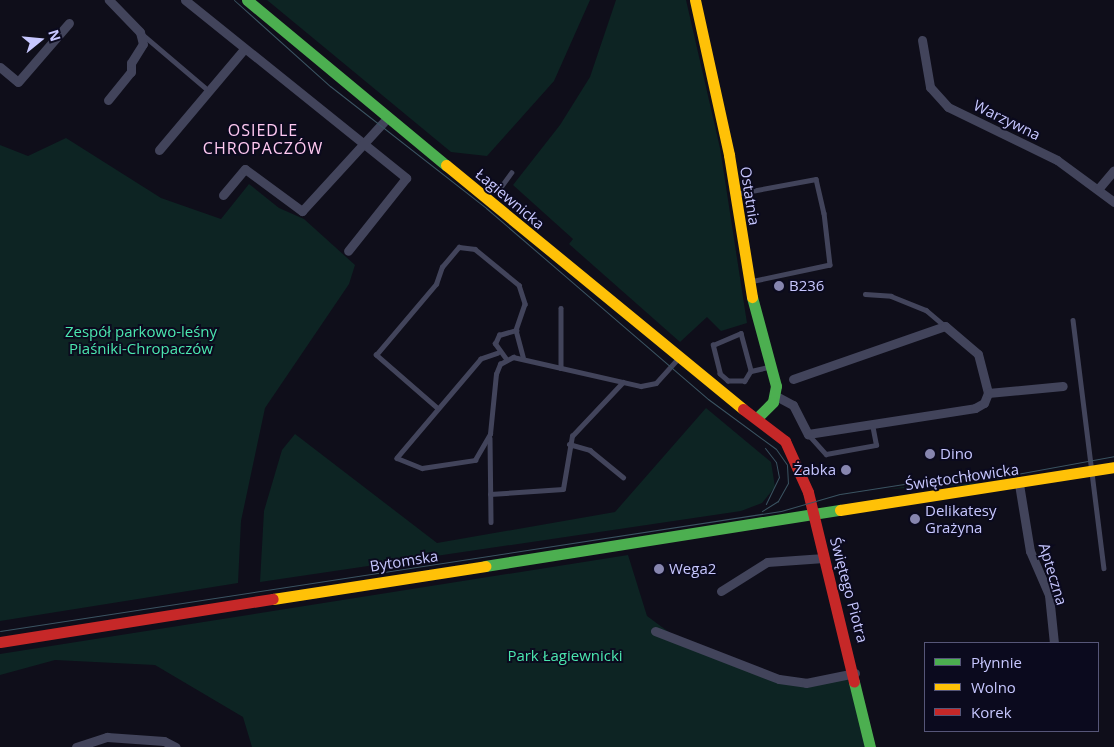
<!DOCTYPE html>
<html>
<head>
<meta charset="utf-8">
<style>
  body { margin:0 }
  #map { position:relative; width:1114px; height:747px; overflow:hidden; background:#0f0e1a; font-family:"Open Sans",sans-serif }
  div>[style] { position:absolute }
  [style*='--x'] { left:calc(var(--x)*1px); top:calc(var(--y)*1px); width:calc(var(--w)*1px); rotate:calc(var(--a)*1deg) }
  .green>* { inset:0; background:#0d2423 }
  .lane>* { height:4.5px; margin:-2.25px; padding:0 2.25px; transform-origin:2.25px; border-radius:2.25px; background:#42445b }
  .street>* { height:9px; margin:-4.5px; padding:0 4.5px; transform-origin:4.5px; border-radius:4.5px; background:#42445b }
  .fast>* { height:11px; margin:-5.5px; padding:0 5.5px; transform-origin:5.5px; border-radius:5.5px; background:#4caf50 }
  .slow>* { height:11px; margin:-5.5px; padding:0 5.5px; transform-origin:5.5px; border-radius:5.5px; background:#ffc107 }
  .jam>* { height:11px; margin:-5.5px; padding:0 5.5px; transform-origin:5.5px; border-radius:5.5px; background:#c62828 }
  .tram>* { height:1px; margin:-0.5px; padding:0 0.5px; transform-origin:0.5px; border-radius:0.5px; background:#3b5462 }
  .dots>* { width:14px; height:14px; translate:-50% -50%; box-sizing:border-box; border:2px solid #0b0a1e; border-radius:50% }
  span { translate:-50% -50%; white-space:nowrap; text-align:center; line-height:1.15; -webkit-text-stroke:4px #0b0a1e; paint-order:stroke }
  .street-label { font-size:15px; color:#c7c7ff }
  .poi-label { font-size:15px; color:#c7c7ff }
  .left { translate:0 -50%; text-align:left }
  .right { translate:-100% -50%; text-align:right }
  .park-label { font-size:15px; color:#4be7af }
  .neighbourhood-label { font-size:16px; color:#ffc9f1; letter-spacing:1px }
  .legend { position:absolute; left:924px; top:642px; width:175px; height:90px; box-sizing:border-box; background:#0b0a1e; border:1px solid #565678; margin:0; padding:6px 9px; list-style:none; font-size:15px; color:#c7c7ff }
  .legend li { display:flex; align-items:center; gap:10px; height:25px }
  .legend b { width:25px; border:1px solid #565678 }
  .north { position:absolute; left:15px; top:15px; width:50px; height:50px; -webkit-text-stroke:4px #0b0a1e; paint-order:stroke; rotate:73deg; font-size:14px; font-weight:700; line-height:20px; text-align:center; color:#c7c7ff }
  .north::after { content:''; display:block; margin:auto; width:18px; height:22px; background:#c7c7ff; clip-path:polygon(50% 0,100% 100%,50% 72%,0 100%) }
</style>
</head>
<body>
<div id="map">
  <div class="green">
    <i style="clip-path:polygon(267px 0,590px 0,554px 81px,487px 156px,451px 152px)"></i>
    <i style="clip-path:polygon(616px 0,686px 0,720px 148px,747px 323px,721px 331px,707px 317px,680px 342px,569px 244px,573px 239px,513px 185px,560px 125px,590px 77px)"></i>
    <i style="clip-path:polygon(66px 138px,161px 198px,221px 219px,249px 184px,279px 208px,304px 219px,355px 265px,349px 284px,265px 408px,241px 521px,238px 583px,0 621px,0 145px,28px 156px)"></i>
    <i style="clip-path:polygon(706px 408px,771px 462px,775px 487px,762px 503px,741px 511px,260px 582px,264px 511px,282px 450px,295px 434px,437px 543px,615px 512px)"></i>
    <i style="clip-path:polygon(951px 480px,989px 484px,889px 489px,943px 481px)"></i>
    <i style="clip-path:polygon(628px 555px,647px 616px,689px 647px,801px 682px,855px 673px,870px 747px,252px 747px,243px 717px,155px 665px,55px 660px,0 675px,0 654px)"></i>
  </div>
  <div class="lane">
    <i style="--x:142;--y:34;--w:87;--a:40.3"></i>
    <i style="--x:500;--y:188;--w:19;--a:-54"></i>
    <i style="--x:735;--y:194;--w:82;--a:-10.5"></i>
    <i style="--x:816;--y:179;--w:35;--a:77"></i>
    <i style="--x:824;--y:213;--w:52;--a:83.4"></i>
    <i style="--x:830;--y:265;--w:82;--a:168"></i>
    <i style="--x:865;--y:294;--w:26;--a:4"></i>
    <i style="--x:891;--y:296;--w:38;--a:22"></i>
    <i style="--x:926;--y:310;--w:23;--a:40"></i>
    <i style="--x:561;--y:308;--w:60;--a:90"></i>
    <i style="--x:1073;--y:320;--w:250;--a:82.9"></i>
    <i style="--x:498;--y:353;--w:18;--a:161"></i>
    <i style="--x:481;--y:359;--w:130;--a:130.3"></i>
    <i style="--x:397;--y:458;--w:27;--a:22"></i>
    <i style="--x:422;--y:468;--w:54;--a:-8.6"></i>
    <i style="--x:475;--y:460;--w:30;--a:-60"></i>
    <i style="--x:490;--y:434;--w:60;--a:-84.3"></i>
    <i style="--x:496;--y:374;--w:11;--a:-68"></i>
    <i style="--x:500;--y:364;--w:15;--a:-28"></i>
    <i style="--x:513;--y:357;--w:131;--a:12.8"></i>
    <i style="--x:641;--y:386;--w:15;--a:-11"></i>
    <i style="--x:656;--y:383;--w:31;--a:-48"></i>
    <i style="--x:506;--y:359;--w:19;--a:-126"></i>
    <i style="--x:495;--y:344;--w:10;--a:-66"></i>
    <i style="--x:499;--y:335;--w:18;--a:-16"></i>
    <i style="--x:751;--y:371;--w:12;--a:121"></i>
    <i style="--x:745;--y:381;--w:17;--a:180"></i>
    <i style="--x:728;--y:381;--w:11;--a:-139"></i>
    <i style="--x:720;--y:374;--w:30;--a:-104"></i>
    <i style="--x:713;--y:345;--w:30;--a:-23"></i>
    <i style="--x:741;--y:333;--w:39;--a:75"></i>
    <i style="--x:751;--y:371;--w:17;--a:-13"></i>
    <i style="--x:437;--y:408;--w:81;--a:-139"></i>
    <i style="--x:376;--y:355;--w:93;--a:-49.8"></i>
    <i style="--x:436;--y:284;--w:18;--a:-71"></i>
    <i style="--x:442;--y:267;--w:26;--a:-50"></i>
    <i style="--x:459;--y:247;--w:16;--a:7"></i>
    <i style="--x:475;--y:249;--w:57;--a:39.3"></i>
    <i style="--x:519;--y:285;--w:20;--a:72"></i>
    <i style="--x:525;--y:304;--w:28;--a:109"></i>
    <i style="--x:516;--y:330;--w:28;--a:75"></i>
    <i style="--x:808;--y:434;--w:27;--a:48"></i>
    <i style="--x:826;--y:454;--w:51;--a:-10.2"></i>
    <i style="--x:876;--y:445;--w:21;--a:-101"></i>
    <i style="--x:490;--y:438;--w:84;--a:89.3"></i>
    <i style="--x:569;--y:444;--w:22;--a:16"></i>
    <i style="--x:590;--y:450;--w:43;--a:39.3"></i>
    <i style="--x:490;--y:494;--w:73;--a:-3.9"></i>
    <i style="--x:563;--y:489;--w:54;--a:-80.4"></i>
    <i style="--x:572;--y:436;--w:74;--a:-46.6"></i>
  </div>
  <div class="street">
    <i style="--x:185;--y:0;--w:284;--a:38.8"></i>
    <i style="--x:406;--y:178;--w:93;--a:128.5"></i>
    <i style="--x:922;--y:40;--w:48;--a:80.3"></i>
    <i style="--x:930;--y:87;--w:27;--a:48"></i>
    <i style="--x:948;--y:107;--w:121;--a:25.9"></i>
    <i style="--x:1057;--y:160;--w:71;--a:36.4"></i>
    <i style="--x:0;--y:67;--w:23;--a:40"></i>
    <i style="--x:18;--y:82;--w:78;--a:-49.2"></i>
    <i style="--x:108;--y:100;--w:36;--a:-51"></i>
    <i style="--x:131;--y:72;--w:9;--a:-90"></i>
    <i style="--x:131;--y:63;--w:22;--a:-58"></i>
    <i style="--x:143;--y:44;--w:12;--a:-104"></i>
    <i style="--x:140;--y:32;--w:45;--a:-134.1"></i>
    <i style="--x:159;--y:150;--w:132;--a:-49.9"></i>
    <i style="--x:1099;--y:188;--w:23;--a:-50"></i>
    <i style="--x:223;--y:195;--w:34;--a:-50"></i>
    <i style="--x:245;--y:169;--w:71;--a:36.4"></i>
    <i style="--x:302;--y:211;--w:127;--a:-47.5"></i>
    <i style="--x:793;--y:379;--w:161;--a:-19.2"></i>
    <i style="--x:945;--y:326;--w:43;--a:40.3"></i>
    <i style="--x:978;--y:354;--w:40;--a:75.6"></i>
    <i style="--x:776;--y:396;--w:19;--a:28"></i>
    <i style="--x:793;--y:405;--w:33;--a:63"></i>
    <i style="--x:808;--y:434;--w:169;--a:-8.8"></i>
    <i style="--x:975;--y:408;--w:10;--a:-29"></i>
    <i style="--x:984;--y:403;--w:11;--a:-68"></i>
    <i style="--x:988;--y:393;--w:75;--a:-5.3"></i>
    <i style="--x:1019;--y:484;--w:68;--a:80.7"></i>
    <i style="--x:1030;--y:551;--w:48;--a:66.6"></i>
    <i style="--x:1049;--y:595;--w:48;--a:84.1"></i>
    <i style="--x:721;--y:591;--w:54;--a:-32.2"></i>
    <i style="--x:767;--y:562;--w:57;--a:-4"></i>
    <i style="--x:655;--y:631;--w:133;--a:21.2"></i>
    <i style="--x:779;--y:679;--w:27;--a:8"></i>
    <i style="--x:806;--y:683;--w:50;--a:-11.5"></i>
    <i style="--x:76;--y:747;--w:33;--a:-18"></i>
    <i style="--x:107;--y:737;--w:57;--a:4"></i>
    <i style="--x:164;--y:741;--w:13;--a:27"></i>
  </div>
  <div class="fast">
    <i style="--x:247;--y:0;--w:259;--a:39.7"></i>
    <i style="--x:752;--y:297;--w:92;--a:74.9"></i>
    <i style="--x:776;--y:386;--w:16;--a:101"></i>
    <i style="--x:773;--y:402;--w:23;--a:135"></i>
    <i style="--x:485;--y:566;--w:359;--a:-9"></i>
    <i style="--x:854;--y:682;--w:67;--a:76.2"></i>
  </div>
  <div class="slow">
    <i style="--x:695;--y:0;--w:159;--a:77.6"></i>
    <i style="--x:729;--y:155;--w:144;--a:80.8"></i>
    <i style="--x:446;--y:165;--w:384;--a:39.4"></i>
    <i style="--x:840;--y:510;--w:277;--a:-8.9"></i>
    <i style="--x:273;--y:599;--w:215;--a:-8.8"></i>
  </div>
  <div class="jam">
    <i style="--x:743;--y:409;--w:53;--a:37.3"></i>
    <i style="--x:785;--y:441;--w:56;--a:65.7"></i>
    <i style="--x:808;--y:492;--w:195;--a:76.4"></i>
    <i style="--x:0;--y:642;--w:276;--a:-9"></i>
  </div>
  <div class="tram">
    <i style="--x:234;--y:0;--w:129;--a:41.9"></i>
    <i style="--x:330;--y:86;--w:198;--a:38"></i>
    <i style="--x:486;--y:208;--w:293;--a:40.7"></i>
    <i style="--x:708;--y:399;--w:84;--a:36.3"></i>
    <i style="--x:776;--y:449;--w:19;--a:55"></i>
    <i style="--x:787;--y:465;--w:18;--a:87"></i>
    <i style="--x:788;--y:483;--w:21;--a:119"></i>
    <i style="--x:778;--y:501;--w:19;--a:148"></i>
    <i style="--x:765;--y:448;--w:18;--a:52"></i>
    <i style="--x:776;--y:462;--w:15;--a:79"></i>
    <i style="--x:779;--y:477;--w:30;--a:116"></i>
    <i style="--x:0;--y:631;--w:790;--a:-8.74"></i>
    <i style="--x:781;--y:511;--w:61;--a:-16.1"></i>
    <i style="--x:840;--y:494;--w:110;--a:-8.9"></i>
    <i style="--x:949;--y:477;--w:40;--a:2.9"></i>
    <i style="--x:989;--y:479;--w:127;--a:-10.4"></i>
  </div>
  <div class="dots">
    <i style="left:779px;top:286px;background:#8786af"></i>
    <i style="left:930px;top:454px;background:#8786af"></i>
    <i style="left:846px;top:470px;background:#8786af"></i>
    <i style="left:915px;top:519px;background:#8786af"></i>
    <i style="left:659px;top:569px;background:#8786af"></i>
  </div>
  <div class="street-label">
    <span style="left:1007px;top:120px;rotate:26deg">Warzywna</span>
    <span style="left:750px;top:196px;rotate:81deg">Ostatnia</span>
    <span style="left:510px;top:199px;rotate:40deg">Łagiewnicka</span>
    <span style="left:962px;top:477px;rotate:-8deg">Świętochłowicka</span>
    <span style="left:404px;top:561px;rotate:-9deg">Bytomska</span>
    <span style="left:1053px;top:574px;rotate:73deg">Apteczna</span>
    <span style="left:849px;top:590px;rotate:75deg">Świętego Piotra</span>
  </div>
  <div class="poi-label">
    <span class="left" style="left:789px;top:286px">B236</span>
    <span class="left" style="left:940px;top:454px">Dino</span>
    <span class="right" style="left:836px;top:470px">Żabka</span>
    <span class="left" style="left:925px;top:519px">Delikatesy<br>Grażyna</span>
    <span class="left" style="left:669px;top:569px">Wega2</span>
  </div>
  <div class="park-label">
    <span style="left:141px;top:340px">Zespół parkowo-leśny<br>Piaśniki-Chropaczów</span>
    <span style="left:565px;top:656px">Park Łagiewnicki</span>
  </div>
  <div class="neighbourhood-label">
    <span style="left:263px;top:139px">OSIEDLE<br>CHROPACZÓW</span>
  </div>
  <ul class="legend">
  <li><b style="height:6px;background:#4caf50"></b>Płynnie</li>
  <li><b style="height:6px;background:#ffc107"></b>Wolno</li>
  <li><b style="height:6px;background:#c62828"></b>Korek</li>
  </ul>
  <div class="north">N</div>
</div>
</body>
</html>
